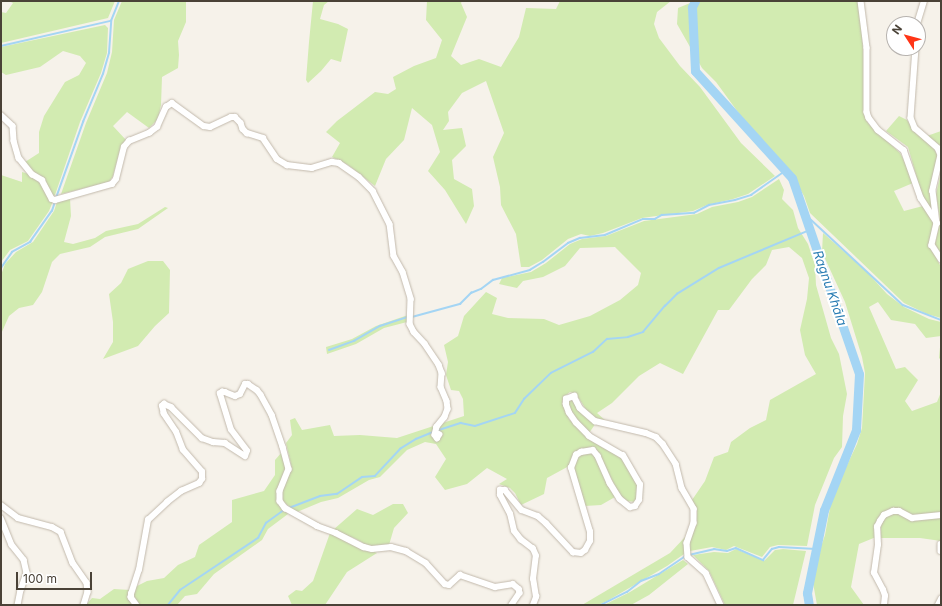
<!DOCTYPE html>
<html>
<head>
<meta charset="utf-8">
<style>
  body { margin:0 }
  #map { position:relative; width:942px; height:606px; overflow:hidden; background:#f6f2ea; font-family:Inter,sans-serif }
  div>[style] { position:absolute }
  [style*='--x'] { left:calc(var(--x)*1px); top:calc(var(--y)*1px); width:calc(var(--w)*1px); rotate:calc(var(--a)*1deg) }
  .green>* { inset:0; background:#d2ebb1 }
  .stream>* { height:1.5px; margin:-0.75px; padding:0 0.75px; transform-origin:0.75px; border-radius:0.75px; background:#a4d5f4 }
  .river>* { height:9px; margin:-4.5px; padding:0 4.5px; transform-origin:4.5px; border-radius:4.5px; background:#a4d5f4 }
  .roads { filter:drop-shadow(0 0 1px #c2b9ac) drop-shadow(0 0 1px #c2b9ac) }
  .minor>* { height:5.5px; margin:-2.75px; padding:0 2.75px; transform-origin:2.75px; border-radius:2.75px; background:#fff }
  span { translate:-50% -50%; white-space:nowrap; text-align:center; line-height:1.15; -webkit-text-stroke:4px #fff; paint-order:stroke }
  .water-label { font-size:13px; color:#297cb3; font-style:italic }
  .frame { position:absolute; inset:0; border:2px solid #4a4237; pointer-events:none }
  .north { position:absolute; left:886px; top:16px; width:40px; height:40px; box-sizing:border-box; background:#fff; border:1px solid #b7b3af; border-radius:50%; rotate:306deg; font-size:11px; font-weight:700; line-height:16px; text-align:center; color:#4a4237 }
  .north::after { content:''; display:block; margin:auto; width:14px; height:18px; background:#ff3517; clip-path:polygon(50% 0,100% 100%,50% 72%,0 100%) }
  .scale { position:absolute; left:16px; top:572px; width:76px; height:18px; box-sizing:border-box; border:2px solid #4a4237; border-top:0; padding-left:5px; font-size:12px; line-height:14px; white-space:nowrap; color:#4a4237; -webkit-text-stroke:3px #fff; paint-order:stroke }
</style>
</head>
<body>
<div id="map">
  <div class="green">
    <i style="clip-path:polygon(9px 1px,115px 1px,108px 18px,1px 43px,1px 12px,6px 13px,13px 3px)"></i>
    <i style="clip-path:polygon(122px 1px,186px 1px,186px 22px,178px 41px,179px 55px,178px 68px,162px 77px,161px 105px,158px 119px,149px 128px,127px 112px,113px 126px,126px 140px,121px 146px,113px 176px,109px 182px,61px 194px,86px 123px,107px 73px,112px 52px,114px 20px)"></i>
    <i style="clip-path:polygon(313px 1px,329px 1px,324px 5px,320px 19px,338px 24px,348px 29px,341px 62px,331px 59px,321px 71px,308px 83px,306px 80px,309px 42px)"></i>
    <i style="clip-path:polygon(427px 1px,462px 1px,461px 3px,467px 17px,451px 56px,461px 65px,479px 59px,501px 67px,519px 37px,526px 8px,556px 9px,560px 1px,671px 1px,657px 12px,654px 24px,659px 38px,680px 66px,700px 87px,741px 143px,775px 176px,748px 194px,733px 199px,707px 205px,693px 211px,642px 218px,603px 233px,590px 236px,581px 234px,568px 239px,542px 260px,529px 267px,521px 267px,516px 234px,501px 205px,500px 187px,493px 157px,504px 133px,486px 81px,462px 93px,448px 112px,449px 121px,443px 130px,462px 128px,466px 146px,452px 160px,454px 179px,472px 189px,474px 206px,466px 224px,445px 190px,428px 171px,440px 152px,432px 125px,412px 108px,404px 140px,386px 159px,375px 186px,348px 165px,332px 157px,340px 143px,326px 132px,337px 121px,375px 92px,388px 94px,396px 89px,393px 77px,414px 66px,436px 58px,442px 40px,426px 20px)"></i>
    <i style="clip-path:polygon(695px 1px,859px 1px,864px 59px,864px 115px,868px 123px,900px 153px,909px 170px,913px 183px,894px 191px,904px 211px,923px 206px,935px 224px,930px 242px,931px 248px,941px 267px,941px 318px,927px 314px,904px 303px,810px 213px,804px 196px,788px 168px,769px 150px,743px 119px,716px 82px,702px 68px,677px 24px,678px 8px)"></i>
    <i style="clip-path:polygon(105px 25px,108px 28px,107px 53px,101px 73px,80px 122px,55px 195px,53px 196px,25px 162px,39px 153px,39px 132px,44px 116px,65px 82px,79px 75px,86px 63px,80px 56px,63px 51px,40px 67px,6px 75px,1px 72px,1px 47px)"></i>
    <i style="clip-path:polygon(899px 116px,907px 120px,918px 135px,934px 148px,937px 155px,937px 162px,931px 184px,931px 199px,935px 215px,922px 196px,908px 147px,886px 131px)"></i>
    <i style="clip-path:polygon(941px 131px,941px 148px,938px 144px,927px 136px)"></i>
    <i style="clip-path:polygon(22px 172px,32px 175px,41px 182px,47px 195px,50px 200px,53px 201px,49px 211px,28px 241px,10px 250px,1px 262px,1px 175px,22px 182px)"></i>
    <i style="clip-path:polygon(941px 172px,941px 254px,935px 244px,940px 221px,936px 194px)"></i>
    <i style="clip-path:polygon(779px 179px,784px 190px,782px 199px,793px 210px,798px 228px,808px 244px,815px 265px,816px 285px,831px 338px,839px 354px,847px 394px,843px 416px,842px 447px,834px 458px,815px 505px,807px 546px,778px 545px,770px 547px,762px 557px,734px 546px,726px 550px,712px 547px,690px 551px,689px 544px,697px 515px,697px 509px,692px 500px,705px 481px,714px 457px,728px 452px,731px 442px,750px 428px,766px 420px,770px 400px,816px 374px,805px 355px,800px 330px,807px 299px,809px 278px,802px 258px,789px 247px,772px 250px,766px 265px,752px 279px,729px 310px,718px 310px,683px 374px,660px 363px,639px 376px,612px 403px,597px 413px,607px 422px,596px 418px,587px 411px,576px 394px,570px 392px,565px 396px,562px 401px,563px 406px,569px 419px,576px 426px,600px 446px,622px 458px,628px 467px,639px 487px,636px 502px,626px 501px,620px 496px,599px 454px,591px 447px,578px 451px,574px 455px,569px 466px,547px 478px,544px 494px,521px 505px,515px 493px,510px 488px,499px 484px,507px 479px,487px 468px,467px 484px,445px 490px,435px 477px,446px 459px,436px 444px,425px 442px,407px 450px,380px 477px,369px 480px,338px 498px,321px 502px,297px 512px,282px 501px,281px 491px,292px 469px,286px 443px,292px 435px,290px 420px,295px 418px,302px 430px,330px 425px,334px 436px,360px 435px,397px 438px,464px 416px,463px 399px,459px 391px,451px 390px,446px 375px,448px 362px,444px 345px,458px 336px,464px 316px,486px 292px,497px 298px,492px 314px,508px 318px,544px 319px,559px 325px,590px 316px,620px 300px,638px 285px,641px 273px,615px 247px,580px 248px,565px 266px,543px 277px,523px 281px,517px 288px,499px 284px,502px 278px,531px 272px,546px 263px,570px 244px,582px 239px,606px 236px,644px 221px,697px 214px,712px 207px,738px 202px,752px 197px)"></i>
    <i style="clip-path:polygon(70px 198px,71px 216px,64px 242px,73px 244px,95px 238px,106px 231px,138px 224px,165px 207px,168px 208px,138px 229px,105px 237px,90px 247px,60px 254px,52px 262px,42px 292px,33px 305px,19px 308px,9px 316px,1px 334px,1px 275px,5px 264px,16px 252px,33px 242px,54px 211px,57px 202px)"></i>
    <i style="clip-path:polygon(823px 233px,866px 271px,887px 294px,904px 307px,929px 319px,941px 322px,941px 360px,939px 358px,941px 336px,926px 338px,915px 324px,891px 320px,878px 302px,869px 307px,896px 369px,905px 367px,918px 380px,905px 401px,912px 411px,937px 402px,941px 392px,941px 513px,912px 516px,899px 510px,885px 513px,876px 537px,859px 544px,851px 587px,864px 605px,817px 605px,813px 583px,814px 567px,825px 535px,832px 497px,857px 444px,862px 428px,865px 373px,862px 357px,845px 302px,822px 252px)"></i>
    <i style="clip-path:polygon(148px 261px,163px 261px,170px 270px,169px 313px,155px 326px,138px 346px,103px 359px,113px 342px,113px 322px,109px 294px,121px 283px,128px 269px)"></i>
    <i style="clip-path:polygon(408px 315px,407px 322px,384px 328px,356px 344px,327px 354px,326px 347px,352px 339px,376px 326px)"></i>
    <i style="clip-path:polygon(571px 399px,583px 415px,596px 423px,589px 433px,575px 419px,567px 404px)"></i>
    <i style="clip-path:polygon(282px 452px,287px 470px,281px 481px,278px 490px,282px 507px,288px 514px,268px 529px,262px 540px,214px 574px,197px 594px,185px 596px,177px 605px,139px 605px,133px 594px,135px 587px,147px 581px,164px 578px,178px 565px,195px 557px,199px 545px,232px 522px,232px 500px,264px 491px,275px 475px,275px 460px)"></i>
    <i style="clip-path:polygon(589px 452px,596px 457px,615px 497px,601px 505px,585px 506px,576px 484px,573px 465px,582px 453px)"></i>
    <i style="clip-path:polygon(393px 504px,403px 504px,408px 513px,394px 528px,389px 545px,370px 547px,356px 539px,333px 530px,357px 509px,373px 515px)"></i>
    <i style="clip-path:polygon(896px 513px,912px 520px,941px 517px,941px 541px,920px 538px,881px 538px,881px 526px,884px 519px,890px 514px)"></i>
    <i style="clip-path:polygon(330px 533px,377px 553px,347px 572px,325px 605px,292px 605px,288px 596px,296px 590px,302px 591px,313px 581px)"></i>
    <i style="clip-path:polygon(686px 536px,684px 546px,684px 554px,667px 566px,607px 601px,598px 605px,582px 605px,670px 553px)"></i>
    <i style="clip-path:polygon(736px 549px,764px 561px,775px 550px,783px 549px,806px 551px,793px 605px,725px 605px,709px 571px,693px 555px,714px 552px,728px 553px)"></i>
    <i style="clip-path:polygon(683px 560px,688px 564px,649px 595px,631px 605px,604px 605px,630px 592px)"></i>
    <i style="clip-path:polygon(114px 589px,130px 590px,127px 597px,133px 605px,86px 605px,92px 598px,100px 599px)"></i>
  </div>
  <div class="stream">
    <i style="--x:1;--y:46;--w:112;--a:-12.9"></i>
    <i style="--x:56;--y:198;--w:81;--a:-70.4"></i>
    <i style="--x:83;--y:122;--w:52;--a:-67.4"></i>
    <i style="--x:103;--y:74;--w:22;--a:-74"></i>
    <i style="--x:109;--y:53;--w:32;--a:-86"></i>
    <i style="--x:111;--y:21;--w:22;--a:-68"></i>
    <i style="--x:804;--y:213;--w:135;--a:42.9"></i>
    <i style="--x:903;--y:305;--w:41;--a:21.5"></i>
    <i style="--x:1;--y:268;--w:19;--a:-55"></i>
    <i style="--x:12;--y:252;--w:21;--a:-29"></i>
    <i style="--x:30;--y:242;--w:38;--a:-55"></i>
    <i style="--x:52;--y:211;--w:9;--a:-72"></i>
    <i style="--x:412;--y:317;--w:50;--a:-15.2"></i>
    <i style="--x:460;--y:304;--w:16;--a:-45"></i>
    <i style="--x:471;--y:293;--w:11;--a:-22"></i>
    <i style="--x:481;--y:289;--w:15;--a:-37"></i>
    <i style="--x:493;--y:280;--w:38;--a:-15"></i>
    <i style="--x:530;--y:270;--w:15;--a:-32"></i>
    <i style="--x:543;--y:262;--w:31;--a:-37"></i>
    <i style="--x:568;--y:243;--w:13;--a:-23"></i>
    <i style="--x:580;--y:238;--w:25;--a:-7"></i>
    <i style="--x:605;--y:235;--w:41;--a:-22.8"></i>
    <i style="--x:643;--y:219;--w:12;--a:0"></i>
    <i style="--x:655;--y:219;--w:8;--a:-30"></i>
    <i style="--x:662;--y:215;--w:32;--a:-4"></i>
    <i style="--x:694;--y:213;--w:17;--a:-28"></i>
    <i style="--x:709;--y:205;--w:26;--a:-11"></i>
    <i style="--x:735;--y:200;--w:17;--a:-17"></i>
    <i style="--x:751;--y:195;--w:42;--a:-35.2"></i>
    <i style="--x:329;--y:350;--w:27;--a:-20"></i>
    <i style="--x:354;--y:341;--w:30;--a:-30"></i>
    <i style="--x:380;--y:326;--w:29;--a:-18"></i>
    <i style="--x:439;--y:430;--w:23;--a:-18"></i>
    <i style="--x:461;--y:423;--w:14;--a:12"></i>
    <i style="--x:475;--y:426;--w:42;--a:-18"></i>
    <i style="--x:515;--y:413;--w:17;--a:-57"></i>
    <i style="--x:524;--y:399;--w:37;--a:-44"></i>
    <i style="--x:551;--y:373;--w:47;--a:-26.6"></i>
    <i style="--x:593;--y:352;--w:19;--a:-43"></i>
    <i style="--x:607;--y:339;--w:21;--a:-5"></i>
    <i style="--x:628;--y:337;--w:16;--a:-18"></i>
    <i style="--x:643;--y:332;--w:34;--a:-50"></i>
    <i style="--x:665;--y:306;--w:17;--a:-45"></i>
    <i style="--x:677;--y:294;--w:49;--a:-31.8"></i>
    <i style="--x:719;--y:268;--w:99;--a:-22.7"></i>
    <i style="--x:289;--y:508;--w:33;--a:-21"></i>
    <i style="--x:320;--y:496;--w:17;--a:-7"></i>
    <i style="--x:337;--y:494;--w:30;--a:-34"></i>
    <i style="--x:362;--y:477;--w:13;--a:-4"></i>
    <i style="--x:375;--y:476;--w:37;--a:-47"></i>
    <i style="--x:400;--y:449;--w:19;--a:-32"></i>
    <i style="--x:416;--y:439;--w:18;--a:-22"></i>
    <i style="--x:689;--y:555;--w:26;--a:-13"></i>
    <i style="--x:714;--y:549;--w:13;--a:9"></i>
    <i style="--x:727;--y:551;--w:9;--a:-18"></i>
    <i style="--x:736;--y:548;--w:30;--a:24"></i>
    <i style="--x:763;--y:560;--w:14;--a:-51"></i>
    <i style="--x:772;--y:549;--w:7;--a:-16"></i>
    <i style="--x:779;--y:547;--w:37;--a:3"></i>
    <i style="--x:168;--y:605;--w:19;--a:-51"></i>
    <i style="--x:180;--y:590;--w:94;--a:-33.7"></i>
    <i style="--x:258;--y:538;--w:17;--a:-62"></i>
    <i style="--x:266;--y:523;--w:22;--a:-36"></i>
    <i style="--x:601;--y:605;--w:29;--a:-27"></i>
    <i style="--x:627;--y:592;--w:18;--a:-38"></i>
    <i style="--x:641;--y:581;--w:19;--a:-21"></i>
    <i style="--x:659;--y:574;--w:32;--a:-34"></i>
  </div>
  <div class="river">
    <i style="--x:695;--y:1;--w:7;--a:117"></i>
    <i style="--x:692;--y:7;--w:64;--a:87.3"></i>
    <i style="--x:695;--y:71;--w:144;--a:47.8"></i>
    <i style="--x:792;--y:178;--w:207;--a:71.1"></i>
    <i style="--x:859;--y:374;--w:56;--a:93.1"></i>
    <i style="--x:856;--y:430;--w:86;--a:111.8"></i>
    <i style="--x:824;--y:510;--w:85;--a:101.6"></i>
    <i style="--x:807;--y:593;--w:12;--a:81"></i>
  </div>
  <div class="roads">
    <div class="minor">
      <i style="--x:861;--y:1;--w:47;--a:82.7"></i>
      <i style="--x:867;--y:48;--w:64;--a:90"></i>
      <i style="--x:867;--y:112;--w:6;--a:72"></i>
      <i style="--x:869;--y:118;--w:15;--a:53"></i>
      <i style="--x:878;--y:130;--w:33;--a:38"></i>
      <i style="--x:904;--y:150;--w:51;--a:70.5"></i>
      <i style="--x:921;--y:198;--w:30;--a:57"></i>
      <i style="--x:917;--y:24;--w:24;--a:-73"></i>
      <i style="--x:916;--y:48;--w:70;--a:94.1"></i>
      <i style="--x:911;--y:118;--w:11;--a:68"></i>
      <i style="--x:915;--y:128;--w:30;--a:41"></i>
      <i style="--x:938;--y:148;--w:8;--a:67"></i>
      <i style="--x:941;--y:155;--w:37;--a:103"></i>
      <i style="--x:933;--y:191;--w:32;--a:83"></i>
      <i style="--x:937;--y:223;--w:23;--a:103"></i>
      <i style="--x:932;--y:245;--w:17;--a:57"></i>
      <i style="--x:1;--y:115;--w:16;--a:43"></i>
      <i style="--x:13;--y:126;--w:15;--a:86"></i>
      <i style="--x:14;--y:141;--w:18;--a:74"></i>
      <i style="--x:19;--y:158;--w:21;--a:51"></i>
      <i style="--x:32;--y:174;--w:12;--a:31"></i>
      <i style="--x:42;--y:180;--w:21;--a:62"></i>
      <i style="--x:52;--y:199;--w:3;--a:18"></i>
      <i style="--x:55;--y:200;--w:59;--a:-15.7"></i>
      <i style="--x:112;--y:184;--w:6;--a:-51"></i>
      <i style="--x:116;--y:179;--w:33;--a:-76"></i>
      <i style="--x:124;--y:147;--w:8;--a:-50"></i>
      <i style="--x:129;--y:141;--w:22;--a:-22"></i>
      <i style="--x:149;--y:133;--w:10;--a:-37"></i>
      <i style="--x:157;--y:127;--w:22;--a:-66"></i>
      <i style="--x:166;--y:107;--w:7;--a:-34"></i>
      <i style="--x:172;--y:103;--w:39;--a:36"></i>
      <i style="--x:204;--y:126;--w:6;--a:9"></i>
      <i style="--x:210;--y:127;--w:23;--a:-25"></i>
      <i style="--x:231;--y:117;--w:4;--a:0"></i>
      <i style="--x:235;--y:117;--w:8;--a:45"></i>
      <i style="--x:241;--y:123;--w:6;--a:72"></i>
      <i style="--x:243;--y:129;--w:6;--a:45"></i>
      <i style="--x:247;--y:133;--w:17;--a:17"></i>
      <i style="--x:263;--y:138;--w:25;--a:56"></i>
      <i style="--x:277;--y:159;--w:12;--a:31"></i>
      <i style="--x:287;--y:165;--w:25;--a:7"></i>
      <i style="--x:312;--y:168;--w:21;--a:-17"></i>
      <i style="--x:332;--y:162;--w:7;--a:8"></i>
      <i style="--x:339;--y:163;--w:24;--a:35"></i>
      <i style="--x:359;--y:177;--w:20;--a:45"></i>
      <i style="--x:373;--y:191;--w:37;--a:63"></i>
      <i style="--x:390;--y:224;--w:32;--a:83"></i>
      <i style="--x:394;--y:256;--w:18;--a:61"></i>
      <i style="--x:403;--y:272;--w:28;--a:73"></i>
      <i style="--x:411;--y:299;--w:25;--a:92"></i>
      <i style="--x:410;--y:324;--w:9;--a:63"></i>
      <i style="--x:414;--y:332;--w:16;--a:47"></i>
      <i style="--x:425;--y:344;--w:25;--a:56"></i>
      <i style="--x:439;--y:365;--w:9;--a:69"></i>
      <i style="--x:442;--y:373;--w:14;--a:94"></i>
      <i style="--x:441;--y:387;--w:15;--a:67"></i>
      <i style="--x:447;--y:401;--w:8;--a:83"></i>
      <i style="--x:448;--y:409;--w:9;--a:111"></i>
      <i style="--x:445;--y:417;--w:13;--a:129"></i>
      <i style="--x:437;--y:427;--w:8;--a:104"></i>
      <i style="--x:435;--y:435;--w:4;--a:56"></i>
      <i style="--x:437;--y:438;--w:4;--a:-56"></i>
      <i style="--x:439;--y:435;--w:3;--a:-162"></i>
      <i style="--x:1;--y:505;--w:21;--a:37"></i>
      <i style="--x:18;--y:518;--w:35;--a:15"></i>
      <i style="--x:52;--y:527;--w:10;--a:29"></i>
      <i style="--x:61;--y:532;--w:33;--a:69"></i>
      <i style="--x:73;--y:563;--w:24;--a:55"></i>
      <i style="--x:87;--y:583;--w:9;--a:84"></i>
      <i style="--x:88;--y:592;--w:14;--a:107"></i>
      <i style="--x:1;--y:518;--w:29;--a:68"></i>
      <i style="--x:12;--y:545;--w:19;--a:51"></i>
      <i style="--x:24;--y:560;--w:13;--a:77"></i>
      <i style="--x:27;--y:573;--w:18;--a:109"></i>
      <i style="--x:21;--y:590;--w:15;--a:101"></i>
      <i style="--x:941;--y:544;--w:7;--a:90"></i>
      <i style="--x:136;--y:605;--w:9;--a:-126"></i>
      <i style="--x:131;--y:598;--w:4;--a:-90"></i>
      <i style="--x:131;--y:594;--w:25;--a:-72"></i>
      <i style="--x:139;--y:570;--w:51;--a:-79.8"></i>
      <i style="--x:148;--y:520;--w:26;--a:-43"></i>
      <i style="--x:167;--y:502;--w:18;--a:-38"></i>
      <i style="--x:181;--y:491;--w:20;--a:-24"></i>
      <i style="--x:199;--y:483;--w:5;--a:-53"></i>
      <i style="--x:202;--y:479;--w:7;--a:-90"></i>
      <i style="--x:202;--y:472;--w:29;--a:-131"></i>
      <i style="--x:183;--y:450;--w:19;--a:-111"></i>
      <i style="--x:176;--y:432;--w:22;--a:-124"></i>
      <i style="--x:164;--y:414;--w:8;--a:-104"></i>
      <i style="--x:162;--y:406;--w:3;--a:-45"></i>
      <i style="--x:164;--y:404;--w:8;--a:23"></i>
      <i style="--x:171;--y:407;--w:44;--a:45"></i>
      <i style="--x:202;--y:438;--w:12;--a:20"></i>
      <i style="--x:213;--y:442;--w:12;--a:5"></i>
      <i style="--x:225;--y:443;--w:24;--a:33"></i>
      <i style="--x:245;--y:456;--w:5;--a:-68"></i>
      <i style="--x:247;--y:451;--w:26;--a:-127"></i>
      <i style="--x:231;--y:430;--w:38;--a:-107"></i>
      <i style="--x:220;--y:394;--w:3;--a:-45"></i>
      <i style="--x:222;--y:392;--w:3;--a:0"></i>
      <i style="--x:225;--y:392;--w:11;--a:22"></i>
      <i style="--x:235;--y:396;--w:5;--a:-22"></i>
      <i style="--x:240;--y:394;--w:11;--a:-63"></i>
      <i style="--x:245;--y:384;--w:3;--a:0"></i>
      <i style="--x:248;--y:384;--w:11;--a:34"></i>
      <i style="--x:257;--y:390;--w:6;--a:51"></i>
      <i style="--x:261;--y:395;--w:23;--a:61"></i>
      <i style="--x:272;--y:415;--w:34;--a:71"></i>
      <i style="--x:283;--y:447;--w:23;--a:75"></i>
      <i style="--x:289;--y:469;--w:24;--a:112"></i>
      <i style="--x:280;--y:491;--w:10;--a:90"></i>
      <i style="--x:280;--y:501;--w:9;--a:54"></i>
      <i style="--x:285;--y:508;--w:37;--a:29"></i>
      <i style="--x:317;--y:526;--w:20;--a:20"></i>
      <i style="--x:336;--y:533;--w:31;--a:27"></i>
      <i style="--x:364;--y:547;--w:8;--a:14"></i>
      <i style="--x:372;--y:549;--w:19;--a:-6"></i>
      <i style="--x:391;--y:547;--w:16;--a:15"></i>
      <i style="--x:406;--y:551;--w:23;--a:31"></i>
      <i style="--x:426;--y:563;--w:28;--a:48"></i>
      <i style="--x:445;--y:584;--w:4;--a:14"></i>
      <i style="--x:449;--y:585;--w:15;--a:-42"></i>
      <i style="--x:460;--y:575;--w:37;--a:19"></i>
      <i style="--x:495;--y:587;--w:18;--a:-9"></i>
      <i style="--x:513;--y:584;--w:8;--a:40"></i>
      <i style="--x:519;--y:589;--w:4;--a:76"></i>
      <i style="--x:520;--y:593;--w:14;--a:124"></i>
      <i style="--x:533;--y:605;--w:9;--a:-69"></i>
      <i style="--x:536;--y:597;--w:18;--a:-99"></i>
      <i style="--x:533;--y:579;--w:23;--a:-83"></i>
      <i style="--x:536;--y:556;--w:8;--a:-113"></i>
      <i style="--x:533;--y:549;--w:15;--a:-143"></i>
      <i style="--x:521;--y:540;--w:11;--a:-128"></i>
      <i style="--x:514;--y:531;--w:17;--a:-103"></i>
      <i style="--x:510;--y:514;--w:21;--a:-118"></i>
      <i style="--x:500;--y:495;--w:5;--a:-90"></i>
      <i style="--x:500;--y:490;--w:5;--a:0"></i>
      <i style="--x:505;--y:490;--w:26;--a:50"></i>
      <i style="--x:522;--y:510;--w:17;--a:21"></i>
      <i style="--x:538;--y:516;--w:11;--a:41"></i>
      <i style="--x:546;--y:523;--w:40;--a:47"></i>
      <i style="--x:573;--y:552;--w:8;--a:7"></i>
      <i style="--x:581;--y:553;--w:5;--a:-37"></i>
      <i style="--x:585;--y:550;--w:10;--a:-61"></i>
      <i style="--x:590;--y:541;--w:9;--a:-90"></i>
      <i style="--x:590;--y:532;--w:67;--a:-106.5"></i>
      <i style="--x:571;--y:468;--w:14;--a:-69"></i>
      <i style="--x:576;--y:455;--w:6;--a:-31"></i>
      <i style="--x:581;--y:452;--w:12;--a:-9"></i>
      <i style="--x:593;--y:450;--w:8;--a:50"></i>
      <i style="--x:598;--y:456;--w:30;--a:66"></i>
      <i style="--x:610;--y:483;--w:19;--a:58"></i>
      <i style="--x:620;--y:499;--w:13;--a:39"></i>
      <i style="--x:630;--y:507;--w:5;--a:-11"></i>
      <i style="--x:635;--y:506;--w:7;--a:-56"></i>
      <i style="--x:639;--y:500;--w:15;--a:-86"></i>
      <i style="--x:640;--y:485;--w:34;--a:-120"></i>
      <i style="--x:623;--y:456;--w:39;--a:-150"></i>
      <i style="--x:589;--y:436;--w:18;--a:-135"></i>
      <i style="--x:576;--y:423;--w:12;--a:-125"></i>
      <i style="--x:569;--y:413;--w:9;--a:-111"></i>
      <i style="--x:566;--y:405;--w:6;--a:-90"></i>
      <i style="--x:566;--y:399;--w:9;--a:-21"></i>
      <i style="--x:574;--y:396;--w:13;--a:63"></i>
      <i style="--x:580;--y:408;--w:20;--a:41"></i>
      <i style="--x:595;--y:421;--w:52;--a:13.2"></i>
      <i style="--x:646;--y:433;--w:11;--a:22"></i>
      <i style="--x:656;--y:437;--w:10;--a:45"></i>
      <i style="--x:663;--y:444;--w:24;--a:57"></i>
      <i style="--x:676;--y:464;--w:25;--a:76"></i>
      <i style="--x:682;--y:488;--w:24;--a:60"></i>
      <i style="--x:694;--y:509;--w:14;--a:90"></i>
      <i style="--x:694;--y:523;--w:21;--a:109"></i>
      <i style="--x:687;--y:543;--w:14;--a:86"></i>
      <i style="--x:688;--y:557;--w:24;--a:42"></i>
      <i style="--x:706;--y:573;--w:35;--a:65"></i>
      <i style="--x:884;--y:605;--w:9;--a:-84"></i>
      <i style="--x:885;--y:596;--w:6;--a:-108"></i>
      <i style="--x:883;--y:590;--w:19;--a:-118"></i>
      <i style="--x:874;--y:573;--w:28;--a:-82"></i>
      <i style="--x:878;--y:545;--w:18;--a:-93"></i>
      <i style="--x:877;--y:527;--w:7;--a:-63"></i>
      <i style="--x:880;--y:521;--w:7;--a:-56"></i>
      <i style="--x:884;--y:515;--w:10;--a:-24"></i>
      <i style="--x:893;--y:511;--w:6;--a:0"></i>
      <i style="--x:899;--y:511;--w:15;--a:28"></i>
      <i style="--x:912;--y:518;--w:29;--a:-6"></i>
      <i style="--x:938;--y:605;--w:7;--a:-63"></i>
    </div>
  </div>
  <div class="water-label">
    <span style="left:830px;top:288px;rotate:71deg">Ragnu Khāla</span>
  </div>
  <div class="frame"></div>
  <div class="north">N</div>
  <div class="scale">100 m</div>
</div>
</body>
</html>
